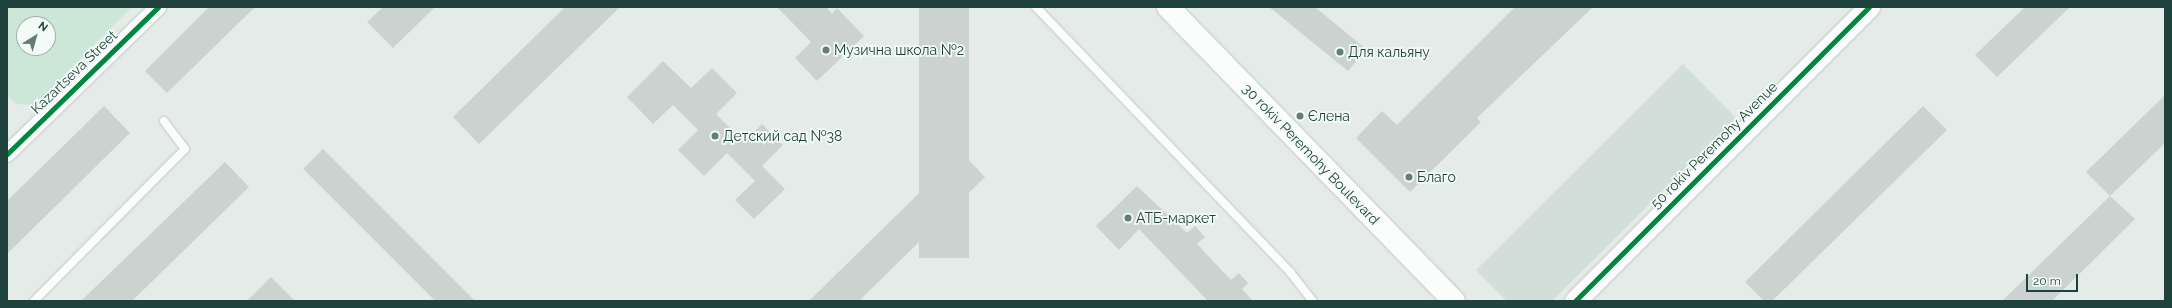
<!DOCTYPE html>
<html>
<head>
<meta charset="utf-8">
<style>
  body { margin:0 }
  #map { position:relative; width:2172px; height:308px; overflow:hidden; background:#e5ebe9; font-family:Raleway,sans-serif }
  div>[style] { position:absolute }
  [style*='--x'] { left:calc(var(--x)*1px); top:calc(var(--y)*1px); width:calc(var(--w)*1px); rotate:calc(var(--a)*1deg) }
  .built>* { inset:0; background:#d2ded9 }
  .green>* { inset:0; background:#cce6d7 }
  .building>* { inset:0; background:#ccd2d0; transform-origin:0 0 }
  .roads { filter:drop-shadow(0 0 1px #c2c8c6) drop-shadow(0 0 1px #c2c8c6) }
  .service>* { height:8px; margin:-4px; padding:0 4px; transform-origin:4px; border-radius:4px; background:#fbfcfc }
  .minor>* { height:16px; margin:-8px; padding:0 8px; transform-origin:8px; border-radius:8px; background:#fbfcfc }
  .tertiary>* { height:21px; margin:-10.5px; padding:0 10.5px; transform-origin:10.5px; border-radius:10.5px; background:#fbfcfc }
  .secondary>* { height:22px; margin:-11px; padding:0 11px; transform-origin:11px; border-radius:11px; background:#fbfcfc }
  .cycleway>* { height:5px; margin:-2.5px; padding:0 2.5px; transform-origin:2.5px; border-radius:2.5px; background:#00873e }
  .dots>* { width:11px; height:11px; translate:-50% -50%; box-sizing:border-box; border:2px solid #f3faf7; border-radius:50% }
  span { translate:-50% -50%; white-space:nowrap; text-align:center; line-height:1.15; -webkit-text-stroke:3.5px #f3faf7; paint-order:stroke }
  .poi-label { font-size:14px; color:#20423c }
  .left { translate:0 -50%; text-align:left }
  .street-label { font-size:14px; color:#20423c }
  .frame { position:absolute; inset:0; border:8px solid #20423c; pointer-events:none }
  .north { position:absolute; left:16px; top:16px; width:40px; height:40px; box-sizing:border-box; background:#f3faf7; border:1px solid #9fb0ac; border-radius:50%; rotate:37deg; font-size:11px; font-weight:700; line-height:16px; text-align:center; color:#20423c }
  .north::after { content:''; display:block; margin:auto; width:14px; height:18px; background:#657d79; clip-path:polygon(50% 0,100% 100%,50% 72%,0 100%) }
  .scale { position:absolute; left:2026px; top:274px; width:52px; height:18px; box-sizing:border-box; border:2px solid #20423c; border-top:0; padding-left:5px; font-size:12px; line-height:14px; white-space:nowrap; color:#20423c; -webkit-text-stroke:3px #f3faf7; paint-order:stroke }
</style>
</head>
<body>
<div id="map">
  <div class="built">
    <i style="clip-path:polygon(1683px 64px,1736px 118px,1552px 301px,1507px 301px,1476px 270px)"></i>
  </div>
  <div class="green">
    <i style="clip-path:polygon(evenodd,7px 7px,132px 7px,34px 105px,16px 104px,7px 95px,7px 7px,24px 24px,48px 24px,48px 48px,24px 48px,24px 24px)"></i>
  </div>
  <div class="building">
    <i style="clip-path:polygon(209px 7px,255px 7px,167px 93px,145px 71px)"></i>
    <i style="clip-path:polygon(383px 7px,435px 7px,393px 48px,367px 22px)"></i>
    <i style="clip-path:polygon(565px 7px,620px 7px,479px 144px,453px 117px)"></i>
    <i style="clip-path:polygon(777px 7px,826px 7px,832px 14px,837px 8px,864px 36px,817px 81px,795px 58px,811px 42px)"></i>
    <i style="left:919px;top:7px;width:50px;height:251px"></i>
    <i style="clip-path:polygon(1269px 7px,1315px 7px,1366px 49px,1348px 71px)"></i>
    <i style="clip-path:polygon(1515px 7px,1593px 7px,1477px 118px,1481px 122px,1410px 192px,1356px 138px,1382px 111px,1397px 125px)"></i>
    <i style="clip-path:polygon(2025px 7px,2070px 7px,1997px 77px,1975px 55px)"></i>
    <i style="clip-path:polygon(663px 61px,691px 88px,712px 68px,737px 93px,716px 114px,744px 142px,762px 124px,783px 145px,762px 166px,785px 189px,754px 219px,735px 200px,755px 181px,727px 153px,704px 176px,678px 150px,698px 130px,673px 105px,653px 124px,627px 97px)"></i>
    <i style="clip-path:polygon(2165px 95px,2165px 143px,2110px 196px,2086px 172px)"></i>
    <i style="clip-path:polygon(104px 106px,130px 133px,7px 254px,7px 201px)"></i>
    <i style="clip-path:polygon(1923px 106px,1947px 130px,1772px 301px,1764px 301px,1745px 282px)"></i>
    <i style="left:323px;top:149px;width:215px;height:28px;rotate:45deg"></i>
    <i style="clip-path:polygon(961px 152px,985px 177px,859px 301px,809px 301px)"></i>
    <i style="clip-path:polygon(225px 162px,249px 187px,132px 301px,81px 301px)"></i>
    <i style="clip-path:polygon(1137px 186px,1187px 233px,1195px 226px,1205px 237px,1197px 244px,1231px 280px,1239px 273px,1248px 283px,1242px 289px,1253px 301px,1208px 301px,1139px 229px,1119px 250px,1096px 226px)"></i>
    <i style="clip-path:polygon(2110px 196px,2135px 219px,2052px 301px,2002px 301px)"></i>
    <i style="clip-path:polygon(271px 277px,295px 301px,247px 301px)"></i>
  </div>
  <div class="roads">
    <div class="service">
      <i style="--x:1036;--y:7;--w:367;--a:46.2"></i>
      <i style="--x:1290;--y:272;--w:37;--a:52"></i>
      <i style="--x:34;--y:301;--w:214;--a:-45.2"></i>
      <i style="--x:185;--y:149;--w:35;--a:-127"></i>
    </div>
    <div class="minor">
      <i style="--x:7;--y:154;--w:211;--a:-44.2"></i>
    </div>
    <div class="tertiary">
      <i style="--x:1575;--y:301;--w:416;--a:-45"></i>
    </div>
    <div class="secondary">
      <i style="--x:1168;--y:7;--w:410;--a:45.8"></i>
    </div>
  </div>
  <div class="cycleway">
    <i style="--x:7;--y:154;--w:211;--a:-44.2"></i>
    <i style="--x:1575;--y:301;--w:416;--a:-45"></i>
  </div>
  <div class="dots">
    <i style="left:826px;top:50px;background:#657d79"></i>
    <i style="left:1340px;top:52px;background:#657d79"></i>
    <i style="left:1300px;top:116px;background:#657d79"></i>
    <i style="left:715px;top:136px;background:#657d79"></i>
    <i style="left:1409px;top:177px;background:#657d79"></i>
    <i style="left:1128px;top:218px;background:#657d79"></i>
  </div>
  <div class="poi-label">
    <span class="left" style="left:834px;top:50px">Музична школа №2</span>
    <span class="left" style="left:1348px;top:52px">Для кальяну</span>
    <span class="left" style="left:1308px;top:116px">Єлена</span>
    <span class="left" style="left:723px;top:136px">Детский сад №38</span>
    <span class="left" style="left:1417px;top:177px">Благо</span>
    <span class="left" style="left:1136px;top:218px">АТБ-маркет</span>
  </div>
  <div class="street-label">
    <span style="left:74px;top:72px;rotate:-44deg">Kazartseva Street</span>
    <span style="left:1714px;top:145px;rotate:-45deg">50 rokiv Peremohy Avenue</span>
    <span style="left:1311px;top:154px;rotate:46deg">30 rokiv Peremohy Boulevard</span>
  </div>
  <div class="frame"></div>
  <div class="north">N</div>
  <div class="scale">20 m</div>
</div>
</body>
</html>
